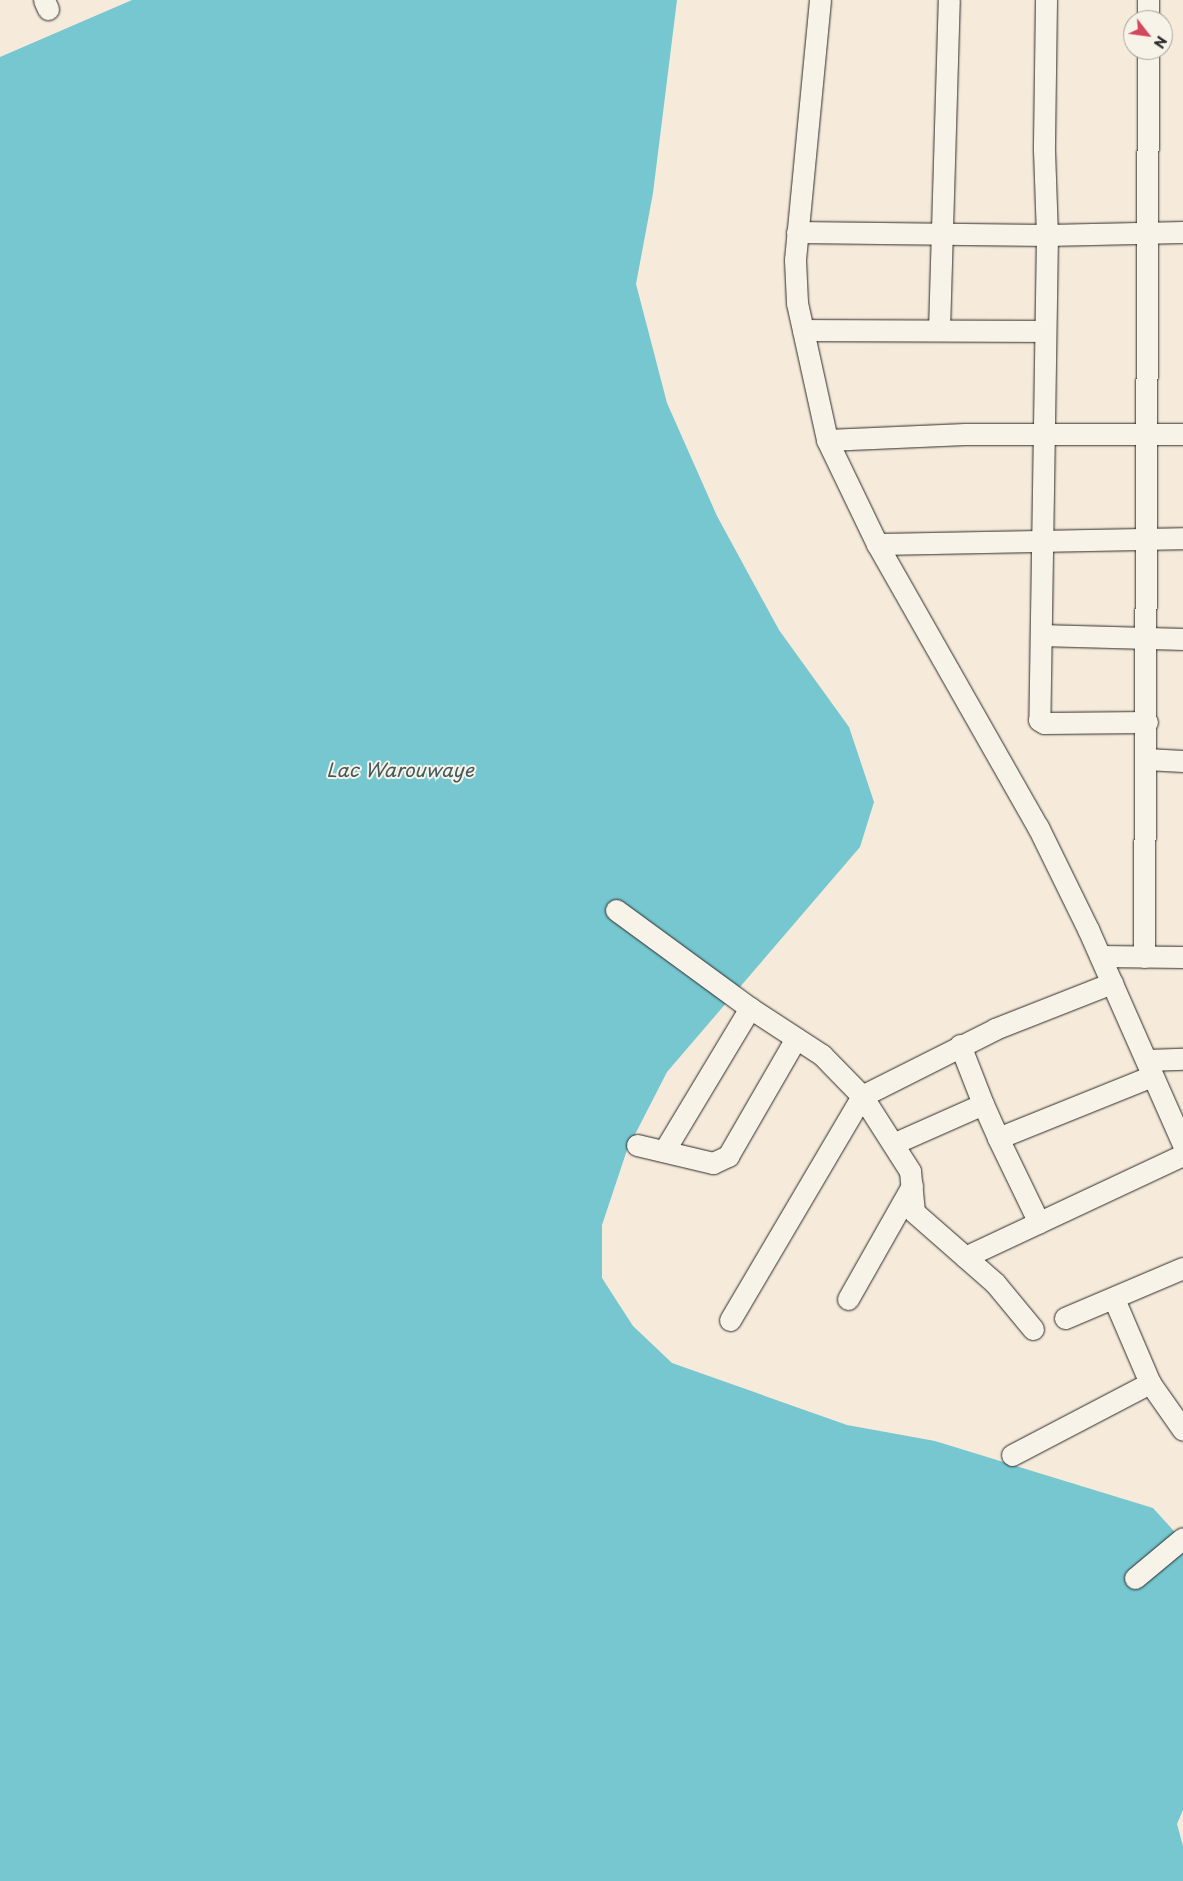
<!DOCTYPE html>
<html>
<head>
<meta charset="utf-8">
<style>
  body { margin:0 }
  #map { position:relative; width:1183px; height:1881px; overflow:hidden; background:#f6eada; font-family:"Playpen Sans",sans-serif }
  div>[style] { position:absolute }
  [style*='--x'] { left:calc(var(--x)*1px); top:calc(var(--y)*1px); width:calc(var(--w)*1px); rotate:calc(var(--a)*1deg) }
  .water>* { inset:0; background:#76c7d0 }
  .roads { filter:drop-shadow(0 0 1px #2b2b2b) drop-shadow(0 0 1px #2b2b2b) }
  .minor>* { height:21px; margin:-10.5px; padding:0 10.5px; transform-origin:10.5px; border-radius:10.5px; background:#f7f3e8 }
  span { translate:-50% -50%; white-space:nowrap; text-align:center; line-height:1.15; -webkit-text-stroke:4px #f7f3e8; paint-order:stroke }
  .water-label { font-size:19px; color:#425a5d; font-style:italic }
  .north { position:absolute; left:1123px; top:10px; width:50px; height:50px; box-sizing:border-box; background:#f7f3e8; border:1px solid #a5a39c; border-radius:50%; rotate:120deg; font-size:14px; font-weight:700; line-height:20px; text-align:center; color:#2b2b2b }
  .north::after { content:''; display:block; margin:auto; width:18px; height:22px; background:#d1495b; clip-path:polygon(50% 0,100% 100%,50% 72%,0 100%) }
</style>
</head>
<body>
<div id="map">
  <div class="water">
    <i style="clip-path:polygon(132px 0,677px 0,653px 193px,636px 284px,667px 403px,717px 516px,779px 630px,849px 727px,874px 802px,860px 847px,667px 1072px,627px 1150px,602px 1225px,602px 1278px,633px 1326px,672px 1363px,847px 1425px,935px 1441px,1153px 1508px,1183px 1541px,1183px 1810px,1177px 1824px,1183px 1846px,1183px 1881px,0 1881px,0 57px)"></i>
  </div>
  <div class="roads">
    <div class="minor">
      <i style="--x:44;--y:0;--w:10;--a:66"></i>
      <i style="--x:820;--y:0;--w:261;--a:95.5"></i>
      <i style="--x:795;--y:260;--w:43;--a:87.3"></i>
      <i style="--x:797;--y:303;--w:140;--a:77.6"></i>
      <i style="--x:827;--y:440;--w:115;--a:64.3"></i>
      <i style="--x:877;--y:544;--w:326;--a:60.4"></i>
      <i style="--x:1038;--y:827;--w:114;--a:63.9"></i>
      <i style="--x:1088;--y:929;--w:235;--a:66.2"></i>
      <i style="--x:1046;--y:0;--w:150;--a:90.8"></i>
      <i style="--x:1044;--y:150;--w:85;--a:88"></i>
      <i style="--x:1047;--y:235;--w:136;--a:-1.3"></i>
      <i style="--x:1148;--y:0;--w:20;--a:90"></i>
      <i style="--x:797;--y:232;--w:250;--a:0.7"></i>
      <i style="--x:1047;--y:235;--w:485;--a:90.9"></i>
      <i style="--x:1039;--y:720;--w:6;--a:31"></i>
      <i style="--x:1044;--y:723;--w:103;--a:-0.6"></i>
      <i style="--x:803;--y:330;--w:242;--a:0.2"></i>
      <i style="--x:939;--y:330;--w:330;--a:-88.3"></i>
      <i style="--x:827;--y:440;--w:138;--a:-2.5"></i>
      <i style="--x:965;--y:434;--w:218;--a:0"></i>
      <i style="--x:877;--y:544;--w:306;--a:-1.1"></i>
      <i style="--x:1041;--y:635;--w:142;--a:1.6"></i>
      <i style="--x:1146;--y:759;--w:37;--a:3"></i>
      <i style="--x:616;--y:910;--w:166;--a:36.2"></i>
      <i style="--x:750;--y:1008;--w:86;--a:33.1"></i>
      <i style="--x:822;--y:1055;--w:57;--a:45.7"></i>
      <i style="--x:862;--y:1096;--w:260;--a:120.5"></i>
      <i style="--x:1100;--y:956;--w:83;--a:0.7"></i>
      <i style="--x:1144;--y:957;--w:907;--a:-89.75"></i>
      <i style="--x:960;--y:1045;--w:63;--a:68.7"></i>
      <i style="--x:1147;--y:1060;--w:36;--a:-2"></i>
      <i style="--x:998;--y:1138;--w:94;--a:64.2"></i>
      <i style="--x:895;--y:1143;--w:96;--a:-23.9"></i>
      <i style="--x:983;--y:1104;--w:37;--a:66"></i>
      <i style="--x:998;--y:1138;--w:166;--a:-21.9"></i>
      <i style="--x:637;--y:1145;--w:78;--a:13.3"></i>
      <i style="--x:713;--y:1163;--w:17;--a:-25"></i>
      <i style="--x:728;--y:1156;--w:136;--a:-60"></i>
      <i style="--x:664;--y:1151;--w:167;--a:-59"></i>
      <i style="--x:965;--y:1257;--w:241;--a:-25.1"></i>
      <i style="--x:848;--y:1299;--w:130;--a:-60.5"></i>
      <i style="--x:1114;--y:1299;--w:91;--a:66.8"></i>
      <i style="--x:1150;--y:1383;--w:57;--a:54.9"></i>
      <i style="--x:1065;--y:1318;--w:128;--a:-23"></i>
      <i style="--x:1033;--y:1329;--w:60;--a:-129.6"></i>
      <i style="--x:995;--y:1283;--w:108;--a:-138.8"></i>
      <i style="--x:914;--y:1212;--w:41;--a:-95.6"></i>
      <i style="--x:910;--y:1171;--w:89;--a:-122.6"></i>
      <i style="--x:862;--y:1096;--w:149;--a:-26.7"></i>
      <i style="--x:995;--y:1029;--w:126;--a:-21.5"></i>
      <i style="--x:1012;--y:1455;--w:156;--a:-27.6"></i>
      <i style="--x:1135;--y:1578;--w:62;--a:-39.8"></i>
    </div>
  </div>
  <div class="water-label">
    <span style="left:400px;top:770px">Lac Warouwaye</span>
  </div>
  <div class="north">N</div>
</div>
</body>
</html>
